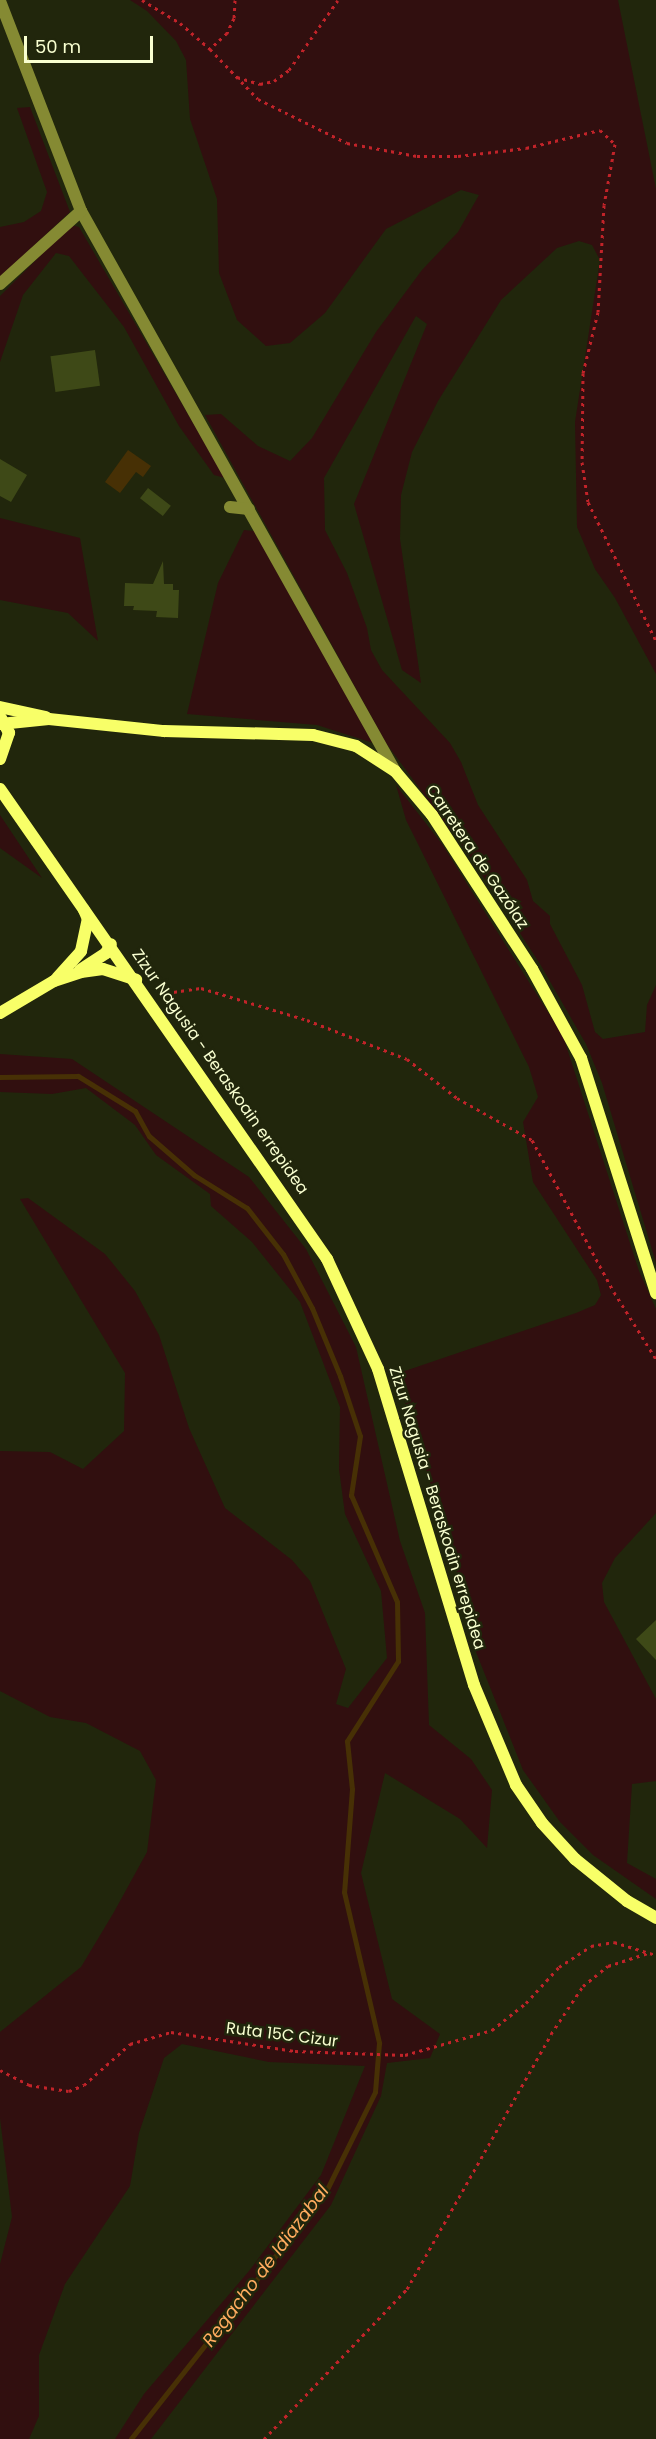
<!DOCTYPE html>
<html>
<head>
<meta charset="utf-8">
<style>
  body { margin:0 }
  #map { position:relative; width:656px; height:2439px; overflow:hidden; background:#21260c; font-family:Poppins,sans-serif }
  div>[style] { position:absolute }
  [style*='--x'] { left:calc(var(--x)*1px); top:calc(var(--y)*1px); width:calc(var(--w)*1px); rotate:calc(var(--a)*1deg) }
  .green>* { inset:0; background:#310f0f }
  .water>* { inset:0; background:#473005 }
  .stream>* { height:5px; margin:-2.5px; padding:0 2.5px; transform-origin:2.5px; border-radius:2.5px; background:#473005 }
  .building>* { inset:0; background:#3e4917; transform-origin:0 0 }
  .path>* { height:3px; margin-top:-1.5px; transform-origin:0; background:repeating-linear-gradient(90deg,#c22329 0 3px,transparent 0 7.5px) }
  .street>* { height:12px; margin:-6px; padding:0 6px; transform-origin:6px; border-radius:6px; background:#858a33 }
  .secondary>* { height:12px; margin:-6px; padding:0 6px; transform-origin:6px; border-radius:6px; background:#f8ff68 }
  span { translate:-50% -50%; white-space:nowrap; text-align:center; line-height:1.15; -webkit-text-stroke:5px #21260c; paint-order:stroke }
  .street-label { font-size:16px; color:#f9ffd1 }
  .water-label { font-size:18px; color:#ffac5f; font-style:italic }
  .scale { position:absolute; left:24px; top:36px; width:129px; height:27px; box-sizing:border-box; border:3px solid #f9ffd1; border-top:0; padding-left:8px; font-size:18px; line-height:21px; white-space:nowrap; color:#f9ffd1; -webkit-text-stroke:4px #21260c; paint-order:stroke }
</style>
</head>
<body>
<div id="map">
  <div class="green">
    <i style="clip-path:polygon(130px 0,618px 0,656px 189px,656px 674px,615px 598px,595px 569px,577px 527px,575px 422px,600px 260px,592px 245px,579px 241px,557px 248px,501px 300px,438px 401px,412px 452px,401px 495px,400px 539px,421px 683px,402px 670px,354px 504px,427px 324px,416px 316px,324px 478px,325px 530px,347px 573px,367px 628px,371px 650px,382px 670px,450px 743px,461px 762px,478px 805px,527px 880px,533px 901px,550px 916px,550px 924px,582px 985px,595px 1032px,603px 1039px,645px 1032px,647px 1005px,656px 985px,656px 1263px,602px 1083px,586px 1044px,540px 964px,471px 858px,386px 743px,205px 415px,221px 414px,258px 446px,290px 461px,312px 438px,376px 332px,422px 270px,458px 232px,479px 195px,461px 190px,386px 229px,325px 313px,290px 343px,266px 346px,237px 320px,219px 273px,217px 199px,190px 119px,186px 60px,176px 41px,147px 11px)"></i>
    <i style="clip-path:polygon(30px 107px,70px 212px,0 277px,0 227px,24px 222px,41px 211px,47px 192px,17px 108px)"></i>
    <i style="clip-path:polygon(71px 225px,79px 227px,225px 478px,214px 475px,179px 426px,124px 327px,69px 256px,56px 253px,23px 295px,0 362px,0 296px)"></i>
    <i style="clip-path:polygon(0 518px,80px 538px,98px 641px,68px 613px,0 600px)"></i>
    <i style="clip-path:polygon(244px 530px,254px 531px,373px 743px,317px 725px,187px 714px,218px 583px)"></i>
    <i style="clip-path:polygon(396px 785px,442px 844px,563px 1036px,639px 1271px,656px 1309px,656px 1513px,615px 1558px,602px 1583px,604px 1602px,656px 1699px,656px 1781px,632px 1784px,627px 1863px,656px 1879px,656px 1899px,593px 1855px,560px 1822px,523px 1770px,476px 1652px,452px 1552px,396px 1374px,576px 1313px,595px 1305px,601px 1295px,597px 1280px,533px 1182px,523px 1122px,538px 1097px,529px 1067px,406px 820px)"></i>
    <i style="clip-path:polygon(0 815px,42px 878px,0 848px)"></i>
    <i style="clip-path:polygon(0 1054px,72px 1059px,249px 1177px,306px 1249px,356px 1347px,400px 1541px,425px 1613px,429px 1725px,471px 1759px,492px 1790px,487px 1848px,460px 1819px,385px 1773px,361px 1873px,392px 1999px,440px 2034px,430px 2058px,387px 2063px,381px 2096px,331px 2205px,151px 2439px,115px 2439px,144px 2394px,249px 2271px,321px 2175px,365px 2066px,269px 2062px,182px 2044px,164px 2058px,139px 2133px,130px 2186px,65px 2284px,39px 2355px,39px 2416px,29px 2439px,0 2439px,0 2264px,12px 2217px,0 2118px,0 2032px,81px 1967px,114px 1912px,147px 1852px,156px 1780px,140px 1751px,86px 1723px,50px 1717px,0 1691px,0 1451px,50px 1452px,83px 1469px,124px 1431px,125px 1373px,20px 1199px,28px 1198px,105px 1254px,135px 1291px,159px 1335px,189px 1428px,225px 1508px,292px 1560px,310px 1581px,346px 1669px,336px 1704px,348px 1708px,387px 1658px,381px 1591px,345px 1514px,339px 1469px,340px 1407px,300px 1302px,252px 1242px,211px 1206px,210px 1194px,156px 1155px,135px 1125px,86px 1088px,52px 1094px,0 1092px)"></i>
  </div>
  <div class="water">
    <i style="clip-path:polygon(128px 450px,151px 466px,143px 477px,136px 472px,120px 493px,105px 482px)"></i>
  </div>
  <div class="stream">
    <i style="--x:0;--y:1077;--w:78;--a:-0.7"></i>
    <i style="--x:78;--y:1076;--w:67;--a:31.6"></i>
    <i style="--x:135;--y:1111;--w:29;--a:61"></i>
    <i style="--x:149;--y:1136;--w:60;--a:40.9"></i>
    <i style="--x:194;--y:1175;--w:62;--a:31.9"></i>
    <i style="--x:247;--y:1208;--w:58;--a:52"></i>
    <i style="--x:283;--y:1254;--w:61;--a:61.8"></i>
    <i style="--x:312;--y:1308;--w:74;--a:67.6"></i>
    <i style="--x:340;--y:1376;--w:63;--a:71.6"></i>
    <i style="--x:360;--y:1436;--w:60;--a:98.7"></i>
    <i style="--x:351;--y:1495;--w:116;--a:66.7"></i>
    <i style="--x:397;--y:1602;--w:59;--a:89"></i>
    <i style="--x:398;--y:1661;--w:95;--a:122.5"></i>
    <i style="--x:347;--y:1741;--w:48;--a:84.1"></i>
    <i style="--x:352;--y:1789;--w:103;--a:94.4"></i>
    <i style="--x:344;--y:1892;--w:155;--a:76.9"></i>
    <i style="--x:379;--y:2043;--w:49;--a:94.7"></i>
    <i style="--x:375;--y:2092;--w:113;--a:116.3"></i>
    <i style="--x:325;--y:2193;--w:313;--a:128.3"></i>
  </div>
  <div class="building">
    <i style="left:95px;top:350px;width:36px;height:45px;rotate:82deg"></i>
    <i style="clip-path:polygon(0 459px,27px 475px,11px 502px,0 496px)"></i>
    <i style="left:148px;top:488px;width:29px;height:13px;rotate:38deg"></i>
    <i style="clip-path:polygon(163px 561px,164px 584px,173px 584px,173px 590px,179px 590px,178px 618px,156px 617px,157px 611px,133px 610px,134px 606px,124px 606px,125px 583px,153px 584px)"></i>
    <i style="clip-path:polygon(656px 1620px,656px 1660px,636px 1639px)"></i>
  </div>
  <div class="path">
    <i style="--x:142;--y:0;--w:44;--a:31.2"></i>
    <i style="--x:180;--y:23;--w:40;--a:41"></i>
    <i style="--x:235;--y:0;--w:18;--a:93"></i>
    <i style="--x:234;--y:18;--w:17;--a:115"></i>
    <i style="--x:227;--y:33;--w:23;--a:137"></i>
    <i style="--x:210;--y:49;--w:69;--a:46.2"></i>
    <i style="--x:258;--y:99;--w:99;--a:26.3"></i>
    <i style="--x:347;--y:143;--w:71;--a:10.5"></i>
    <i style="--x:417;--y:156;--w:41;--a:0"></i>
    <i style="--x:458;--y:156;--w:68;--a:-6.7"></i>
    <i style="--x:526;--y:148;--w:76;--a:-13.7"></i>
    <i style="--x:600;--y:130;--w:21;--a:43"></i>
    <i style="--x:615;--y:144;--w:62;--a:100.2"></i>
    <i style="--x:604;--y:205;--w:107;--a:93.2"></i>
    <i style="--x:598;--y:312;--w:63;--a:103.8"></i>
    <i style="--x:583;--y:373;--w:89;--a:90.6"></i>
    <i style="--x:582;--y:462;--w:40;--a:81.5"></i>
    <i style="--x:588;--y:502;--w:155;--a:63.9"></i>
    <i style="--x:237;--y:77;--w:24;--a:17"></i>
    <i style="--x:260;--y:84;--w:14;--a:-12"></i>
    <i style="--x:274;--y:81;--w:19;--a:-36"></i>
    <i style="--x:289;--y:70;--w:85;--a:-55"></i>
    <i style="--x:159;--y:994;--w:42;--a:-8.1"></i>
    <i style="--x:201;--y:988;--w:111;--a:16.8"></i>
    <i style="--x:307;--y:1020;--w:107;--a:21.3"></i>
    <i style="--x:407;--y:1059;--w:63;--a:38"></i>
    <i style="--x:457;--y:1098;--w:86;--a:29.2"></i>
    <i style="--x:532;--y:1140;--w:173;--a:61.7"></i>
    <i style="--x:614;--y:1292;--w:79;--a:57.9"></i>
    <i style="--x:0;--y:2070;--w:33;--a:27"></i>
    <i style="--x:29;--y:2085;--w:40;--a:8.5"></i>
    <i style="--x:69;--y:2091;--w:16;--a:-22"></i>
    <i style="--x:84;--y:2085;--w:62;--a:-41.7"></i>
    <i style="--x:130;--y:2044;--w:43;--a:-16.3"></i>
    <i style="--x:171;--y:2032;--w:125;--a:8.7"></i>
    <i style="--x:295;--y:2051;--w:110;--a:2.1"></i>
    <i style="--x:405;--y:2055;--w:91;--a:-16"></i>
    <i style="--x:492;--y:2030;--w:43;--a:-38.5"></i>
    <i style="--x:526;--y:2003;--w:49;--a:-47.5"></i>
    <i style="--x:559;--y:1967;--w:38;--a:-33"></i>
    <i style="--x:591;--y:1946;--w:23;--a:-10"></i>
    <i style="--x:614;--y:1942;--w:44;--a:17.2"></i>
    <i style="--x:264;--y:2439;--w:207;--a:-46.4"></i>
    <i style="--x:407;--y:2289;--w:293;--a:-60.5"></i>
    <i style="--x:551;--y:2034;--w:58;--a:-56.3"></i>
    <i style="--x:583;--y:1986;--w:32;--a:-39"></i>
    <i style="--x:608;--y:1966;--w:42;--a:-18"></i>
  </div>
  <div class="street">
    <i style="--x:0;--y:1;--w:225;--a:68.9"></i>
    <i style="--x:81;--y:211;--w:642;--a:60.72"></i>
    <i style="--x:0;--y:284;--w:109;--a:-42"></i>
    <i style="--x:230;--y:507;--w:19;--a:6"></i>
  </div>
  <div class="secondary">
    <i style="--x:0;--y:707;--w:47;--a:12.3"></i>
    <i style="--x:0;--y:724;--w:49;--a:-5.8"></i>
    <i style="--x:49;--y:719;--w:116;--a:6"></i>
    <i style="--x:164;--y:731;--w:149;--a:1.5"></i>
    <i style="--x:313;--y:735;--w:44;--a:14.3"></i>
    <i style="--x:356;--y:746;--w:46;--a:32.7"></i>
    <i style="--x:395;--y:771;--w:57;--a:49.9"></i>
    <i style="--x:432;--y:815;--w:184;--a:57"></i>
    <i style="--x:532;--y:969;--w:102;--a:61.2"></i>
    <i style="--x:581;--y:1058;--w:247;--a:72.3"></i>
    <i style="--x:0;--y:759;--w:28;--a:-71"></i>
    <i style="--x:9;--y:733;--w:17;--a:-118"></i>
    <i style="--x:0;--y:789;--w:573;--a:55.17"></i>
    <i style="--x:327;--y:1259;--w:121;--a:65.1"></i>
    <i style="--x:378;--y:1369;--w:330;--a:73.1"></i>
    <i style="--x:474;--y:1685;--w:108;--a:67.2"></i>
    <i style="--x:516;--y:1785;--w:46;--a:55.6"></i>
    <i style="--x:542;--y:1823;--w:49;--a:47.5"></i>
    <i style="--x:575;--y:1859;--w:67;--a:38.9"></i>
    <i style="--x:627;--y:1901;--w:34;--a:30"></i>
    <i style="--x:80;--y:970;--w:31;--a:-33"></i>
    <i style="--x:106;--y:953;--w:10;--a:-61"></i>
    <i style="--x:57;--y:978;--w:36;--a:-48"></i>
    <i style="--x:81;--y:951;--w:33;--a:-78"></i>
    <i style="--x:88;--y:919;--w:10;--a:-114"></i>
    <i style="--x:0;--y:1013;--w:63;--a:-30.7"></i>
    <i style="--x:54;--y:981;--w:28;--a:-18"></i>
    <i style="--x:81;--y:972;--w:22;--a:-8"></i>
    <i style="--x:103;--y:969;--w:35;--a:18"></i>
  </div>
  <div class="street-label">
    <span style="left:477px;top:857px;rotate:56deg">Carretera de Gazólaz</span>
    <span style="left:220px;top:1072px;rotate:55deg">Zizur Nagusia - Beraskoain errepidea</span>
    <span style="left:437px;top:1508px;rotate:73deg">Zizur Nagusia - Beraskoain errepidea</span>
    <span style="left:282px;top:2035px;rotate:7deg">Ruta 15C Cizur</span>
  </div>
  <div class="water-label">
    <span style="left:266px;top:2266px;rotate:-53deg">Regacho de Idiazabal</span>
  </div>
  <div class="scale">50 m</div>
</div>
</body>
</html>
